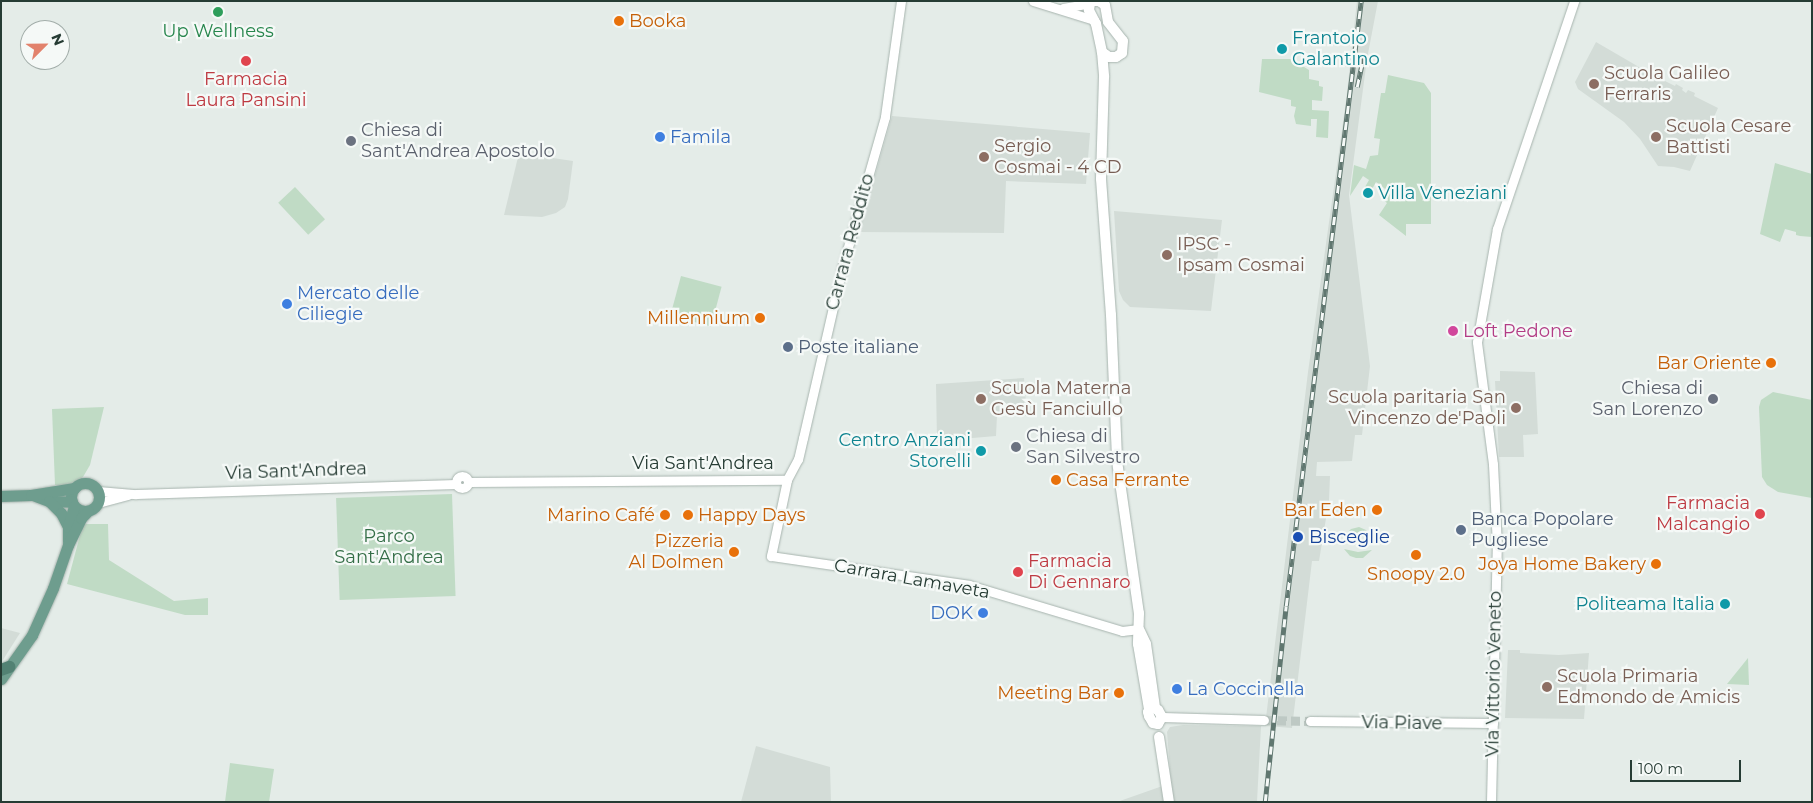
<!DOCTYPE html>
<html>
<head>
<meta charset="utf-8">
<style>
  body { margin:0 }
  #map { position:relative; width:1813px; height:803px; overflow:hidden; background:#e4ece8; font-family:Montserrat,sans-serif }
  div>[style] { position:absolute }
  [style*='--x'] { left:calc(var(--x)*1px); top:calc(var(--y)*1px); width:calc(var(--w)*1px); rotate:calc(var(--a)*1deg) }
  .built>* { inset:0; background:#d3dcd7 }
  .green>* { inset:0; background:#c0dbc5; transform-origin:0 0 }
  .tertiary-tunnel>* { height:9px; margin-top:-4.5px; transform-origin:0; background:repeating-linear-gradient(90deg,#bec9c4 0 9px,transparent 0 13.5px) }
  .roads { filter:drop-shadow(0 0 1px #a7b4ae) drop-shadow(0 0 1px #a7b4ae) }
  .tertiary>* { height:9px; margin:-4.5px; padding:0 4.5px; transform-origin:4.5px; border-radius:4.5px; background:#fff }
  .tertiary>.ring { margin:-4.5px; padding:0; box-sizing:content-box; background:none; border:9px solid #fff; border-radius:50% }
  .secondary>* { height:10px; margin:-5px; padding:0 5px; transform-origin:5px; border-radius:5px; background:#fff }
  .primary>* { height:11px; margin:-5.5px; padding:0 5.5px; transform-origin:5.5px; border-radius:5.5px; background:#6e9d8e }
  .primary>.ring { margin:-5.5px; padding:0; box-sizing:content-box; background:none; border:11px solid #6e9d8e; border-radius:50% }
  .trunk>* { height:12px; margin:-6px; padding:0 6px; transform-origin:6px; border-radius:6px; background:#528173 }
  .rail>* { height:4.5px; margin-top:-2.25px; transform-origin:0; background:repeating-linear-gradient(90deg,#f5f9f7 0 8px,#607770 0 16px); box-sizing:border-box; border-block:1px solid #607770 }
  .dots>* { width:14px; height:14px; translate:-50% -50%; box-sizing:border-box; border:2px solid #f5f9f7; border-radius:50% }
  span { translate:-50% -50%; white-space:nowrap; text-align:center; line-height:1.15; -webkit-text-stroke:4.5px #f5f9f7; paint-order:stroke }
  .food-label { font-size:18px; color:#c56008 }
  .left { translate:0 -50%; text-align:left }
  .right { translate:-100% -50%; text-align:right }
  .leisure-label { font-size:18px; color:#27864d }
  .culture-label { font-size:18px; color:#0d838f }
  .education-label { font-size:18px; color:#785e54 }
  .health-label { font-size:18px; color:#be3a42 }
  .worship-label { font-size:18px; color:#5b616d }
  .shop-label { font-size:18px; color:#366cbe }
  .street-label { font-size:18px; color:#263c34 }
  .hotel-label { font-size:18px; color:#b23c85 }
  .service-label { font-size:18px; color:#4e5e75 }
  .park-label { font-size:18px; color:#346e47 }
  .transit-label { font-size:18px; color:#164399 }
  .frame { position:absolute; inset:0; border:2px solid #263c34; pointer-events:none }
  .north { position:absolute; left:20px; top:20px; width:50px; height:50px; box-sizing:border-box; background:#f5f9f7; border:1px solid #a2ada9; border-radius:50%; rotate:67deg; font-size:14px; font-weight:700; line-height:20px; text-align:center; color:#263c34 }
  .north::after { content:''; display:block; margin:auto; width:18px; height:22px; background:#e2826c; clip-path:polygon(50% 0,100% 100%,50% 72%,0 100%) }
  .scale { position:absolute; left:1630px; top:760px; width:111px; height:22px; box-sizing:border-box; border:2px solid #263c34; border-top:0; padding-left:6px; font-size:15px; line-height:18px; white-space:nowrap; color:#263c34; -webkit-text-stroke:4px #f5f9f7; paint-order:stroke }
</style>
</head>
<body>
<div id="map">
  <div class="built">
    <i style="clip-path:polygon(1357px 1px,1378px 1px,1367px 59px,1349px 195px,1370px 366px,1362px 435px,1355px 435px,1352px 461px,1317px 462px,1316px 476px,1330px 476px,1329px 500px,1319px 561px,1312px 561px,1292px 728px,1265px 726px,1308px 372px,1346px 101px)"></i>
    <i style="clip-path:polygon(1596px 42px,1651px 74px,1675px 86px,1676px 84px,1683px 88px,1682px 90px,1686px 93px,1688px 90px,1695px 93px,1694px 96px,1718px 108px,1690px 171px,1674px 167px,1658px 166px,1640px 139px,1624px 122px,1578px 89px,1575px 82px)"></i>
    <i style="clip-path:polygon(892px 116px,1090px 133px,1086px 184px,1006px 181px,1004px 233px,859px 232px)"></i>
    <i style="clip-path:polygon(519px 153px,573px 161px,568px 199px,565px 207px,556px 213px,542px 217px,504px 215px)"></i>
    <i style="clip-path:polygon(1114px 211px,1222px 220px,1211px 311px,1130px 307px,1123px 300px,1119px 291px)"></i>
    <i style="clip-path:polygon(1500px 371px,1535px 372px,1538px 434px,1523px 435px,1524px 457px,1499px 457px,1495px 381px,1500px 381px)"></i>
    <i style="clip-path:polygon(1024px 378px,1027px 416px,997px 415px,996px 436px,937px 441px,936px 384px)"></i>
    <i style="clip-path:polygon(1px 628px,20px 633px,1px 663px)"></i>
    <i style="clip-path:polygon(1508px 650px,1520px 650px,1520px 653px,1559px 655px,1589px 653px,1584px 719px,1505px 718px)"></i>
    <i style="clip-path:polygon(1183px 725px,1261px 726px,1257px 802px,1117px 802px,1171px 783px,1167px 732px,1170px 727px)"></i>
    <i style="clip-path:polygon(756px 746px,830px 767px,831px 802px,741px 802px)"></i>
  </div>
  <div class="green">
    <i style="clip-path:polygon(1262px 59px,1291px 59px,1309px 70px,1309px 79px,1319px 81px,1319px 86px,1323px 87px,1322px 101px,1312px 100px,1312px 110px,1329px 111px,1328px 138px,1316px 137px,1317px 119px,1311px 119px,1311px 126px,1296px 124px,1294px 116px,1296px 107px,1291px 106px,1291px 100px,1259px 92px)"></i>
    <i style="clip-path:polygon(1388px 75px,1424px 83px,1431px 93px,1431px 224px,1406px 224px,1406px 236px,1379px 215px,1387px 203px,1381px 198px,1386px 190px,1384px 188px,1376px 182px,1371px 191px,1365px 187px,1369px 180px,1363px 176px,1350px 196px,1354px 165px,1366px 169px,1370px 156px,1378px 155px,1380px 139px,1374px 138px,1381px 93px,1385px 93px)"></i>
    <i style="clip-path:polygon(1775px 163px,1812px 174px,1812px 237px,1800px 236px,1796px 235px,1796px 232px,1785px 229px,1780px 242px,1760px 234px)"></i>
    <i style="left:295px;top:187px;width:44px;height:23px;rotate:47deg"></i>
    <i style="left:681px;top:276px;width:42px;height:41px;rotate:15deg"></i>
    <i style="clip-path:polygon(1773px 392px,1812px 400px,1812px 498px,1778px 492px,1767px 485px,1762px 477px,1759px 407px,1761px 400px)"></i>
    <i style="clip-path:polygon(104px 407px,90px 465px,83px 477px,69px 485px,55px 485px,52px 409px)"></i>
    <i style="left:452px;top:494px;width:102px;height:116px;rotate:88deg"></i>
    <i style="clip-path:polygon(83px 524px,108px 524px,109px 560px,174px 601px,208px 598px,208px 615px,185px 615px,67px 584px)"></i>
    <i style="clip-path:polygon(1359px 527px,1366px 530px,1372px 537px,1345px 535px,1351px 529px)"></i>
    <i style="clip-path:polygon(1344px 549px,1358px 552px,1372px 550px,1363px 558px,1356px 558px,1350px 556px)"></i>
    <i style="clip-path:polygon(1748px 658px,1749px 685px,1727px 684px)"></i>
    <i style="clip-path:polygon(230px 763px,274px 769px,269px 802px,225px 802px)"></i>
  </div>
  <div class="tertiary-tunnel">
    <i style="--x:1264;--y:720;--w:46;--a:1.2"></i>
  </div>
  <div class="roads">
    <div class="tertiary">
      <i style="--x:901;--y:1;--w:117;--a:97.9"></i>
      <i style="--x:885;--y:117;--w:157;--a:105.9"></i>
      <i style="--x:842;--y:268;--w:174;--a:102.9"></i>
      <i style="--x:803;--y:438;--w:22;--a:103"></i>
      <i style="--x:798;--y:459;--w:24;--a:118"></i>
      <i style="--x:787;--y:480;--w:78;--a:101.9"></i>
      <i style="--x:771;--y:556;--w:200;--a:8.3"></i>
      <i style="--x:969;--y:585;--w:160;--a:16.7"></i>
      <i style="--x:1122;--y:631;--w:17;--a:-7"></i>
      <i style="--x:1033;--y:1;--w:64;--a:17.3"></i>
      <i style="--x:1063;--y:8;--w:27;--a:-10"></i>
      <i class="ring" style="left:456px;top:476px;width:3px;height:3px"></i>
      <i style="--x:468;--y:482;--w:319;--a:-0.4"></i>
      <i style="--x:98;--y:491;--w:38;--a:5"></i>
      <i style="--x:136;--y:494;--w:320;--a:-1.8"></i>
      <i style="--x:98;--y:503;--w:31;--a:-15"></i>
      <i style="--x:1162;--y:717;--w:102;--a:1.7"></i>
      <i style="--x:1310;--y:721;--w:183;--a:0.6"></i>
      <i style="--x:1491;--y:802;--w:256;--a:-88.7"></i>
      <i style="--x:1497;--y:546;--w:82;--a:-92.8"></i>
      <i style="--x:1493;--y:464;--w:123;--a:-97.5"></i>
      <i style="--x:1477;--y:342;--w:115;--a:-80"></i>
      <i style="--x:1497;--y:229;--w:241;--a:-71.3"></i>
    </div>
    <div class="secondary">
      <i style="--x:1093;--y:1;--w:6;--a:0"></i>
      <i style="--x:1099;--y:1;--w:7;--a:34"></i>
      <i style="--x:1105;--y:5;--w:17;--a:80"></i>
      <i style="--x:1108;--y:22;--w:24;--a:52"></i>
      <i style="--x:1123;--y:41;--w:12;--a:95"></i>
      <i style="--x:1122;--y:53;--w:7;--a:146"></i>
      <i style="--x:1116;--y:57;--w:7;--a:180"></i>
      <i style="--x:1109;--y:57;--w:9;--a:-144"></i>
      <i style="--x:1102;--y:52;--w:29;--a:-102"></i>
      <i style="--x:1096;--y:24;--w:16;--a:-117"></i>
      <i style="--x:1089;--y:10;--w:7;--a:-82"></i>
      <i style="--x:1090;--y:3;--w:4;--a:-34"></i>
      <i style="--x:1102;--y:52;--w:25;--a:85"></i>
      <i style="--x:1104;--y:77;--w:102;--a:91.7"></i>
      <i style="--x:1101;--y:179;--w:136;--a:85.8"></i>
      <i style="--x:1111;--y:315;--w:146;--a:87.6"></i>
      <i style="--x:1117;--y:461;--w:154;--a:81.8"></i>
      <i style="--x:1139;--y:613;--w:31;--a:92"></i>
      <i style="--x:1138;--y:644;--w:66;--a:80.4"></i>
      <i style="--x:1140;--y:631;--w:14;--a:65"></i>
      <i style="--x:1146;--y:644;--w:64;--a:81.9"></i>
      <i style="--x:1152;--y:707;--w:7;--a:27"></i>
      <i style="--x:1158;--y:710;--w:8;--a:60"></i>
      <i style="--x:1162;--y:717;--w:8;--a:120"></i>
      <i style="--x:1158;--y:724;--w:5;--a:-169"></i>
      <i style="--x:1153;--y:723;--w:8;--a:-120"></i>
      <i style="--x:1149;--y:716;--w:4;--a:-104"></i>
      <i style="--x:1148;--y:712;--w:6;--a:-51"></i>
      <i style="--x:1159;--y:737;--w:66;--a:81.3"></i>
    </div>
    <div class="primary">
      <i class="ring" style="left:71px;top:483px;width:17px;height:17px"></i>
      <i style="--x:33;--y:495;--w:17;--a:21"></i>
      <i style="--x:49;--y:501;--w:23;--a:2"></i>
      <i style="--x:1;--y:496;--w:30;--a:-2"></i>
      <i style="--x:31;--y:495;--w:44;--a:-9.2"></i>
      <i style="--x:49;--y:501;--w:17;--a:45"></i>
      <i style="--x:61;--y:513;--w:16;--a:63"></i>
      <i style="--x:68;--y:541;--w:14;--a:-90"></i>
      <i style="--x:68;--y:527;--w:22;--a:-74"></i>
      <i style="--x:1;--y:679;--w:54;--a:-54.8"></i>
      <i style="--x:32;--y:635;--w:51;--a:-65.9"></i>
      <i style="--x:53;--y:588;--w:46;--a:-70.8"></i>
      <i style="--x:68;--y:545;--w:30;--a:-64"></i>
      <i style="--x:81;--y:518;--w:10;--a:-45"></i>
    </div>
    <div class="trunk">
      <i style="--x:1;--y:670;--w:9;--a:-21"></i>
    </div>
  </div>
  <div class="rail">
    <i style="--x:1357;--y:87;--w:33;--a:-78"></i>
    <i style="--x:1265;--y:802;--w:197;--a:-83.9"></i>
    <i style="--x:1286;--y:606;--w:610;--a:-82.93"></i>
  </div>
  <div class="dots">
    <i style="left:218px;top:12px;background:#2e9e5b"></i>
    <i style="left:619px;top:21px;background:#e8710a"></i>
    <i style="left:1282px;top:49px;background:#0f9aa8"></i>
    <i style="left:246px;top:61px;background:#e0444e"></i>
    <i style="left:1594px;top:84px;background:#8d6e63"></i>
    <i style="left:660px;top:137px;background:#3f7fe0"></i>
    <i style="left:1656px;top:137px;background:#8d6e63"></i>
    <i style="left:351px;top:141px;background:#6b7280"></i>
    <i style="left:984px;top:157px;background:#8d6e63"></i>
    <i style="left:1368px;top:193px;background:#0f9aa8"></i>
    <i style="left:1167px;top:255px;background:#8d6e63"></i>
    <i style="left:287px;top:304px;background:#3f7fe0"></i>
    <i style="left:760px;top:318px;background:#e8710a"></i>
    <i style="left:1453px;top:331px;background:#d1479c"></i>
    <i style="left:788px;top:347px;background:#5c6f8a"></i>
    <i style="left:1771px;top:363px;background:#e8710a"></i>
    <i style="left:981px;top:399px;background:#8d6e63"></i>
    <i style="left:1713px;top:399px;background:#6b7280"></i>
    <i style="left:1516px;top:408px;background:#8d6e63"></i>
    <i style="left:1016px;top:447px;background:#6b7280"></i>
    <i style="left:981px;top:451px;background:#0f9aa8"></i>
    <i style="left:1056px;top:480px;background:#e8710a"></i>
    <i style="left:1377px;top:510px;background:#e8710a"></i>
    <i style="left:1760px;top:514px;background:#e0444e"></i>
    <i style="left:665px;top:515px;background:#e8710a"></i>
    <i style="left:688px;top:515px;background:#e8710a"></i>
    <i style="left:1461px;top:530px;background:#5c6f8a"></i>
    <i style="left:1298px;top:537px;background:#1a4fb4"></i>
    <i style="left:734px;top:552px;background:#e8710a"></i>
    <i style="left:1416px;top:555px;background:#e8710a"></i>
    <i style="left:1656px;top:564px;background:#e8710a"></i>
    <i style="left:1018px;top:572px;background:#e0444e"></i>
    <i style="left:1725px;top:604px;background:#0f9aa8"></i>
    <i style="left:983px;top:613px;background:#3f7fe0"></i>
    <i style="left:1547px;top:687px;background:#8d6e63"></i>
    <i style="left:1177px;top:689px;background:#3f7fe0"></i>
    <i style="left:1119px;top:693px;background:#e8710a"></i>
  </div>
  <div class="food-label">
    <span class="left" style="left:629px;top:21px">Booka</span>
    <span class="right" style="left:750px;top:318px">Millennium</span>
    <span class="right" style="left:1761px;top:363px">Bar Oriente</span>
    <span class="left" style="left:1066px;top:480px">Casa Ferrante</span>
    <span class="right" style="left:1367px;top:510px">Bar Eden</span>
    <span class="right" style="left:655px;top:515px">Marino Café</span>
    <span class="left" style="left:698px;top:515px">Happy Days</span>
    <span class="right" style="left:724px;top:552px">Pizzeria<br>Al Dolmen</span>
    <span class="right" style="left:1646px;top:564px">Joya Home Bakery</span>
    <span style="left:1416px;top:574px">Snoopy 2.0</span>
    <span class="right" style="left:1109px;top:693px">Meeting Bar</span>
  </div>
  <div class="leisure-label">
    <span style="left:218px;top:31px">Up Wellness</span>
  </div>
  <div class="culture-label">
    <span class="left" style="left:1292px;top:49px">Frantoio<br>Galantino</span>
    <span class="left" style="left:1378px;top:193px">Villa Veneziani</span>
    <span class="right" style="left:971px;top:451px">Centro Anziani<br>Storelli</span>
    <span class="right" style="left:1715px;top:604px">Politeama Italia</span>
  </div>
  <div class="education-label">
    <span class="left" style="left:1604px;top:84px">Scuola Galileo<br>Ferraris</span>
    <span class="left" style="left:1666px;top:137px">Scuola Cesare<br>Battisti</span>
    <span class="left" style="left:994px;top:157px">Sergio<br>Cosmai - 4 CD</span>
    <span class="left" style="left:1177px;top:255px">IPSC -<br>Ipsam Cosmai</span>
    <span class="left" style="left:991px;top:399px">Scuola Materna<br>Gesù Fanciullo</span>
    <span class="right" style="left:1506px;top:408px">Scuola paritaria San<br>Vincenzo de'Paoli</span>
    <span class="left" style="left:1557px;top:687px">Scuola Primaria<br>Edmondo de Amicis</span>
  </div>
  <div class="health-label">
    <span style="left:246px;top:90px">Farmacia<br>Laura Pansini</span>
    <span class="right" style="left:1750px;top:514px">Farmacia<br>Malcangio</span>
    <span class="left" style="left:1028px;top:572px">Farmacia<br>Di Gennaro</span>
  </div>
  <div class="worship-label">
    <span class="left" style="left:361px;top:141px">Chiesa di<br>Sant'Andrea Apostolo</span>
    <span class="right" style="left:1703px;top:399px">Chiesa di<br>San Lorenzo</span>
    <span class="left" style="left:1026px;top:447px">Chiesa di<br>San Silvestro</span>
  </div>
  <div class="shop-label">
    <span class="left" style="left:670px;top:137px">Famila</span>
    <span class="left" style="left:297px;top:304px">Mercato delle<br>Ciliegie</span>
    <span class="right" style="left:973px;top:613px">DOK</span>
    <span class="left" style="left:1187px;top:689px">La Coccinella</span>
  </div>
  <div class="street-label">
    <span style="left:850px;top:242px;rotate:-75deg">Carrara Reddito</span>
    <span style="left:703px;top:463px">Via Sant'Andrea</span>
    <span style="left:296px;top:471px;rotate:-2deg">Via Sant'Andrea</span>
    <span style="left:912px;top:579px;rotate:10deg">Carrara Lamaveta</span>
    <span style="left:1494px;top:674px;rotate:-89deg">Via Vittorio Veneto</span>
    <span style="left:1402px;top:723px;rotate:1deg">Via Piave</span>
  </div>
  <div class="hotel-label">
    <span class="left" style="left:1463px;top:331px">Loft Pedone</span>
  </div>
  <div class="service-label">
    <span class="left" style="left:798px;top:347px">Poste italiane</span>
    <span class="left" style="left:1471px;top:530px">Banca Popolare<br>Pugliese</span>
  </div>
  <div class="park-label">
    <span style="left:389px;top:547px">Parco<br>Sant'Andrea</span>
  </div>
  <div class="transit-label">
    <span class="left" style="left:1309px;top:537px">Bisceglie</span>
  </div>
  <div class="frame"></div>
  <div class="north">N</div>
  <div class="scale">100 m</div>
</div>
</body>
</html>
